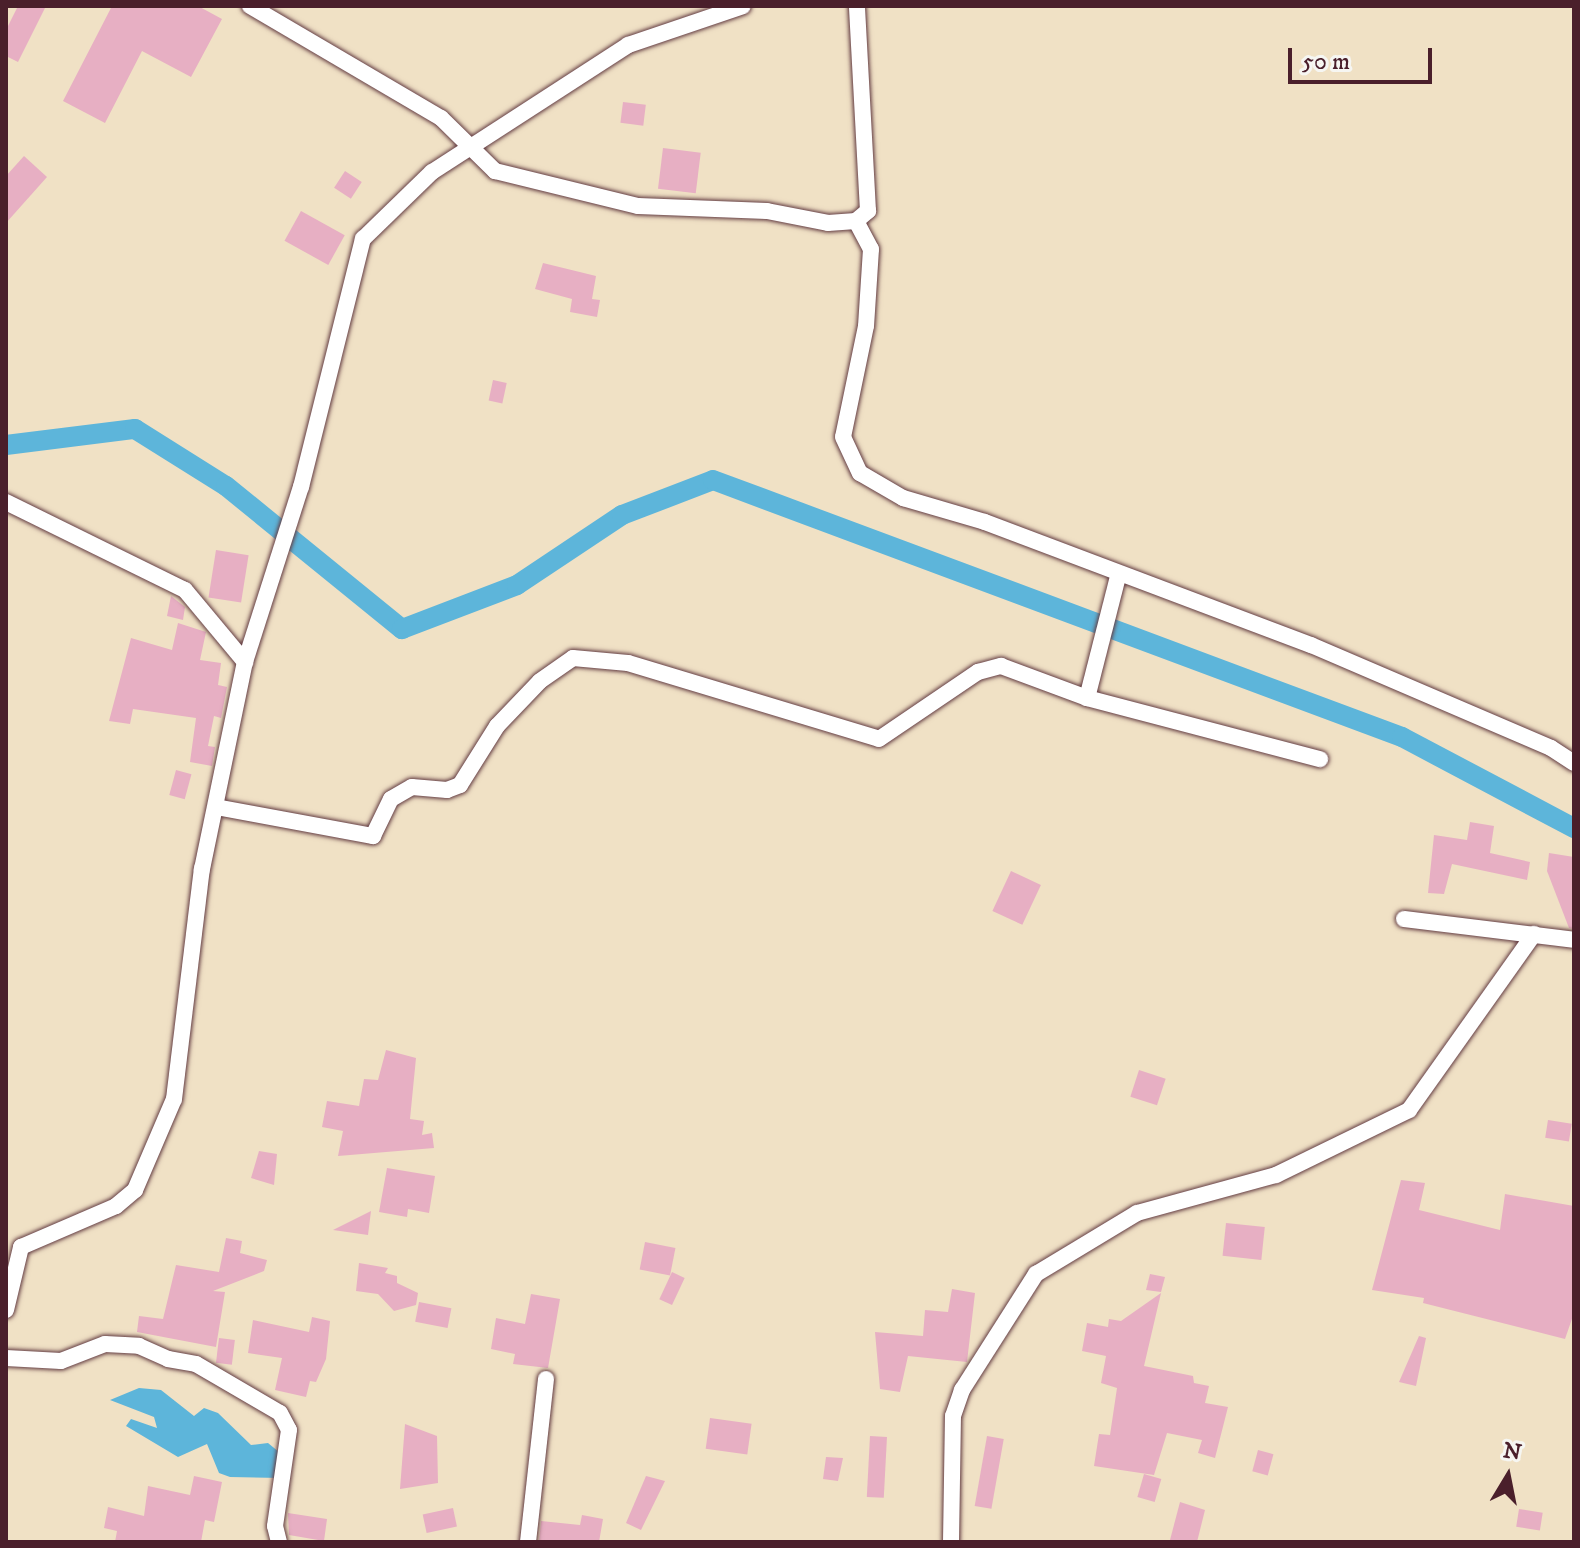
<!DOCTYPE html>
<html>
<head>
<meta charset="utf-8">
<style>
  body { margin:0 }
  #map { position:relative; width:1580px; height:1548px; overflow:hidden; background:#f0e1c5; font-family:"IM FELL DW Pica",serif }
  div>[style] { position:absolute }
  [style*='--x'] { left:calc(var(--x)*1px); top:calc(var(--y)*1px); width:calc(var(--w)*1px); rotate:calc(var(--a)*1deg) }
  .water>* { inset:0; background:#5db5da }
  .canal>* { height:20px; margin:-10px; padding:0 10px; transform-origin:10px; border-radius:10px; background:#5db5da }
  .building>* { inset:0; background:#e7afc3; transform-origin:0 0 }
  .roads { filter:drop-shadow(0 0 2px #633c42) drop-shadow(0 0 2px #633c42) }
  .street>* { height:16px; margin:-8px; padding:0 8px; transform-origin:8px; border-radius:8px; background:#fff }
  span { translate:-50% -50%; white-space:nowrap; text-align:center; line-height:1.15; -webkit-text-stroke:6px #f6f6f2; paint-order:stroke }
  .frame { position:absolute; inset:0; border:8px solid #4a1f2b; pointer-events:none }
  .north { position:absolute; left:1468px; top:1436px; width:80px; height:80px; -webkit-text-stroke:6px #f6f6f2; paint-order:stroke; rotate:10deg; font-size:22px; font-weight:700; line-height:32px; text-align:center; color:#4a1f2b }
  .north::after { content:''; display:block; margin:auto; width:28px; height:36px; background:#4a1f2b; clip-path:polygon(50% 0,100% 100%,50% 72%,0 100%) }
  .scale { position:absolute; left:1288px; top:48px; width:144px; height:36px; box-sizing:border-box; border:4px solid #4a1f2b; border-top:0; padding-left:10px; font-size:24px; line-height:28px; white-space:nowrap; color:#4a1f2b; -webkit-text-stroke:6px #f6f6f2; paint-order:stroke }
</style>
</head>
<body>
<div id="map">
  <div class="water">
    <i style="clip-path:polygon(139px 1388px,161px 1390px,194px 1416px,204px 1408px,218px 1413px,251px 1445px,268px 1443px,285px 1457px,282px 1478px,230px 1477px,219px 1473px,207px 1444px,178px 1457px,126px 1426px,131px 1419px,157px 1428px,154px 1417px,110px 1400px)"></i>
  </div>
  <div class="canal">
    <i style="--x:6;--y:445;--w:130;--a:-7.1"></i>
    <i style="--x:135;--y:429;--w:107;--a:32.1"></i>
    <i style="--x:226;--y:486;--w:227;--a:39.1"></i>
    <i style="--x:402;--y:629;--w:123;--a:-20.9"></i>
    <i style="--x:517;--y:585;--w:126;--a:-33.7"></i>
    <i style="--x:622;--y:515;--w:97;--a:-21"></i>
    <i style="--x:713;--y:480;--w:735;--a:20.46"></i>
    <i style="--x:1402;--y:737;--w:195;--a:27.9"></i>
  </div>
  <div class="building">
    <i style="clip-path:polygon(18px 6px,46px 6px,18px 62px,6px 56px,6px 30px)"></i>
    <i style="clip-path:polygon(112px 6px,198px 6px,222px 19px,191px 77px,142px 51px,105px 123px,63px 101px)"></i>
    <i style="left:623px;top:102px;width:23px;height:21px;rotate:7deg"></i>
    <i style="left:663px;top:148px;width:38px;height:41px;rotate:7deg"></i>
    <i style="clip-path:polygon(24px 156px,47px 177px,6px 223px,6px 176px)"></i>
    <i style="left:345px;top:171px;width:20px;height:20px;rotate:33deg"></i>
    <i style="left:301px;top:211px;width:50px;height:34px;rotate:29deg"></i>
    <i style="clip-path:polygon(543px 263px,596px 276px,592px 299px,600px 300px,597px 317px,570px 312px,572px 299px,535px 289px)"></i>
    <i style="left:493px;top:380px;width:14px;height:21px;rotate:12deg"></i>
    <i style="left:216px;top:550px;width:33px;height:48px;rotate:9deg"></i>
    <i style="clip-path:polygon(171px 596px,185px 607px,183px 620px,167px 616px)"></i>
    <i style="clip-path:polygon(178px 623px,206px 632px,200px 660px,221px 663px,218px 685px,227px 687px,221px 718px,214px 716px,208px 746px,215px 747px,212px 766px,190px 762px,196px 718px,133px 709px,130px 724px,109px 721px,131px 638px,172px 650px)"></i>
    <i style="left:176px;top:770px;width:16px;height:26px;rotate:15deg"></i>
    <i style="clip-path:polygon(1470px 822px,1494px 826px,1490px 853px,1530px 862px,1527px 880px,1452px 864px,1444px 894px,1428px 893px,1434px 835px,1467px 840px)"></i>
    <i style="clip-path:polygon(1549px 853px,1574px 857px,1574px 929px,1569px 928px,1547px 871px)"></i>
    <i style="left:1011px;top:871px;width:33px;height:44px;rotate:25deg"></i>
    <i style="clip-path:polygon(386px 1050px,416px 1058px,410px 1119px,424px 1121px,422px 1135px,432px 1133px,434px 1148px,338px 1156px,343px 1131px,322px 1127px,327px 1101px,359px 1106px,364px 1079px,378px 1080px)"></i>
    <i style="left:1139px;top:1070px;width:28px;height:28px;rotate:18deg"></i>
    <i style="left:1548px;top:1120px;width:24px;height:18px;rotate:9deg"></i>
    <i style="clip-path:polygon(259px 1151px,277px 1154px,274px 1185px,251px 1178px)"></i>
    <i style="clip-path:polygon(387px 1168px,435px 1176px,429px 1213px,408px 1209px,407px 1217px,379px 1212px)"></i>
    <i style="clip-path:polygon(1401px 1180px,1425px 1183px,1419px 1210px,1500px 1230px,1505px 1194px,1574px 1206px,1574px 1313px,1565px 1339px,1423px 1303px,1424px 1298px,1372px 1290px)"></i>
    <i style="clip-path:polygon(371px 1211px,368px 1235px,333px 1230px)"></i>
    <i style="left:1226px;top:1223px;width:39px;height:33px;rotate:6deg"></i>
    <i style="clip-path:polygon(226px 1238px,242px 1241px,240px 1253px,267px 1260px,264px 1271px,213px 1291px,225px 1292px,216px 1347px,137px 1332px,139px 1316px,163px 1319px,176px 1265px,219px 1272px)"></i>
    <i style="left:645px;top:1242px;width:31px;height:28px;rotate:11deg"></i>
    <i style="clip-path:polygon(359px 1263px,388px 1268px,385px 1273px,397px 1276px,397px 1283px,418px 1293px,416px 1305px,394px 1311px,378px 1294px,356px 1291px)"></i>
    <i style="left:672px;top:1272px;width:14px;height:30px;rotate:25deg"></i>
    <i style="clip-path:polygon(1150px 1274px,1165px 1277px,1161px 1292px,1146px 1290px)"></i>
    <i style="clip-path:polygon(952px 1289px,975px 1293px,967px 1362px,908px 1356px,900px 1392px,880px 1389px,875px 1332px,923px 1336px,925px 1310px,948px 1312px)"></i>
    <i style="clip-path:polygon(1161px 1293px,1144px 1366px,1193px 1376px,1194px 1383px,1209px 1386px,1205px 1403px,1228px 1407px,1215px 1458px,1198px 1453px,1202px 1440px,1167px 1433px,1154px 1475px,1094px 1466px,1099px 1434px,1110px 1435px,1117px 1388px,1101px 1383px,1106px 1356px,1082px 1351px,1087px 1323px,1108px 1327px,1109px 1319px,1121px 1321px)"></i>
    <i style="clip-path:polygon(531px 1294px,560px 1299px,548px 1368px,513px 1364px,515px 1354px,491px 1349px,496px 1318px,525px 1324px)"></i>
    <i style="left:419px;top:1302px;width:33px;height:20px;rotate:11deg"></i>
    <i style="clip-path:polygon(312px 1317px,330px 1321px,326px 1359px,316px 1382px,310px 1381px,306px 1397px,275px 1390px,282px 1358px,248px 1353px,253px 1320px,309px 1332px)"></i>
    <i style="clip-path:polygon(1419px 1336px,1426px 1338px,1416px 1386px,1399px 1382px)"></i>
    <i style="left:219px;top:1338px;width:16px;height:25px;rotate:7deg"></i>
    <i style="left:710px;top:1418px;width:42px;height:31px;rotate:8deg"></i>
    <i style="clip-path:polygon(405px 1424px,437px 1436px,438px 1483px,400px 1489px)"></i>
    <i style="left:870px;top:1436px;width:17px;height:61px;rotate:3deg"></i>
    <i style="left:987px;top:1436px;width:17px;height:71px;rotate:10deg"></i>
    <i style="left:1258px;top:1450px;width:16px;height:22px;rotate:15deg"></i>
    <i style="clip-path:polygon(826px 1457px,843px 1458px,838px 1481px,823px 1479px)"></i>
    <i style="left:1144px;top:1474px;width:18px;height:24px;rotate:16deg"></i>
    <i style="clip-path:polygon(194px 1476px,222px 1482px,214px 1522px,205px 1520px,201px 1542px,115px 1542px,117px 1531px,104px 1528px,108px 1507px,144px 1516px,148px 1486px,190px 1495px)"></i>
    <i style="clip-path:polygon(646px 1476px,665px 1481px,641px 1530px,626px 1523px)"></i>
    <i style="clip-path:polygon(1180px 1502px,1205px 1510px,1197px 1542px,1170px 1540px)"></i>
    <i style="left:453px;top:1508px;width:19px;height:31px;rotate:78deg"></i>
    <i style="left:1519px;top:1509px;width:24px;height:18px;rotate:9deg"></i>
    <i style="clip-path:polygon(288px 1513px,327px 1519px,324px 1541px,289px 1535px)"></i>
    <i style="clip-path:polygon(582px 1515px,603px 1519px,599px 1542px,539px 1542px,541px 1521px,580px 1525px)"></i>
  </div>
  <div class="roads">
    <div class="street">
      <i style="--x:250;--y:6;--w:221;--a:30.4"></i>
      <i style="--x:441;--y:118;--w:76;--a:44.5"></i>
      <i style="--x:495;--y:171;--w:147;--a:13.8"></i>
      <i style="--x:638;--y:206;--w:129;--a:2.2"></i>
      <i style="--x:767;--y:211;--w:62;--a:11.1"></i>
      <i style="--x:828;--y:223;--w:28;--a:-4"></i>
      <i style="--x:856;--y:221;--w:16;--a:-40"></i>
      <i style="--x:868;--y:211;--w:205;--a:-93.1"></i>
      <i style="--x:856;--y:221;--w:32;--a:62"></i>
      <i style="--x:871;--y:249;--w:77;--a:93.7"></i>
      <i style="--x:866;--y:326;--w:113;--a:101.7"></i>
      <i style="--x:843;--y:437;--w:40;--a:65"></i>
      <i style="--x:860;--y:473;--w:50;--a:30.2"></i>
      <i style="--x:903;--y:498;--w:85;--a:16.3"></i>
      <i style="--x:985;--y:522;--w:348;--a:20.7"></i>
      <i style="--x:1311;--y:645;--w:261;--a:23.2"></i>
      <i style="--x:1551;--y:748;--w:27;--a:33"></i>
      <i style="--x:6;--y:502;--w:199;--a:26.2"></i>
      <i style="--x:185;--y:590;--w:94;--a:50.2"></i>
      <i style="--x:1087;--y:698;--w:126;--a:-75.7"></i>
      <i style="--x:216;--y:807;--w:160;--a:10.5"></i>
      <i style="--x:373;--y:836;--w:41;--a:-64.1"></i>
      <i style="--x:391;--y:799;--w:24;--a:-30"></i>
      <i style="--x:412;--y:787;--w:35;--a:5"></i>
      <i style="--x:447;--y:790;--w:14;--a:-21"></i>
      <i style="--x:460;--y:785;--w:70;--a:-57.9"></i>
      <i style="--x:497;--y:726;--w:62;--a:-46.3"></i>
      <i style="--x:540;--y:681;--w:40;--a:-34.9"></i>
      <i style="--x:573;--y:658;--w:55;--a:5.2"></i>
      <i style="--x:628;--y:663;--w:262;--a:16.8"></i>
      <i style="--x:879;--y:739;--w:120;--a:-34.1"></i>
      <i style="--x:978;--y:672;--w:24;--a:-15"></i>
      <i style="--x:1001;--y:666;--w:92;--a:20.4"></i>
      <i style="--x:1087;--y:698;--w:241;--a:14.7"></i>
      <i style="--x:1404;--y:919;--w:171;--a:7"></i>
      <i style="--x:6;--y:1310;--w:65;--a:-76.6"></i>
      <i style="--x:21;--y:1247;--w:103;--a:-23.3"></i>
      <i style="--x:116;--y:1206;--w:25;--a:-40"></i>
      <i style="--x:135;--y:1190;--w:99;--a:-66.8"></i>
      <i style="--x:174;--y:1099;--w:232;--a:-83.1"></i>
      <i style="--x:202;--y:869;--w:211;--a:-78.3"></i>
      <i style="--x:245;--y:662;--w:184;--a:-72.3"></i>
      <i style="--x:301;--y:487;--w:256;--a:-76"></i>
      <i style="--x:363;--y:239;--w:96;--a:-44.2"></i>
      <i style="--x:432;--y:172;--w:234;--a:-32.9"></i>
      <i style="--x:628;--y:45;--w:121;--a:-18.7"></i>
      <i style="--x:6;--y:1358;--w:55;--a:3.1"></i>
      <i style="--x:61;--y:1361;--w:47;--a:-21.1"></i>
      <i style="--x:105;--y:1344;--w:34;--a:3"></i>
      <i style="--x:139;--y:1346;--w:32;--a:24"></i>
      <i style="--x:168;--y:1359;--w:28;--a:10"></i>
      <i style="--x:196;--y:1364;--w:97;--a:30.3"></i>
      <i style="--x:280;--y:1413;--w:19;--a:62"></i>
      <i style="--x:289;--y:1430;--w:97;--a:98.3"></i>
      <i style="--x:275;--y:1526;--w:16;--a:76"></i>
      <i style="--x:528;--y:1542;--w:164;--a:-83.7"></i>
      <i style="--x:951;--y:1542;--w:126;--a:-89.1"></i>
      <i style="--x:953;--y:1416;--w:28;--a:-71"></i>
      <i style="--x:962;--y:1390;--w:138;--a:-57.5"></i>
      <i style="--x:1036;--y:1274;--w:118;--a:-31.1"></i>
      <i style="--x:1137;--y:1213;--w:144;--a:-15.3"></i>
      <i style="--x:1276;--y:1175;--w:148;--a:-26"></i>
      <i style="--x:1409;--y:1110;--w:216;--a:-54.6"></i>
    </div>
  </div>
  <div class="frame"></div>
  <div class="north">N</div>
  <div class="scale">50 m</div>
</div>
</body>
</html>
